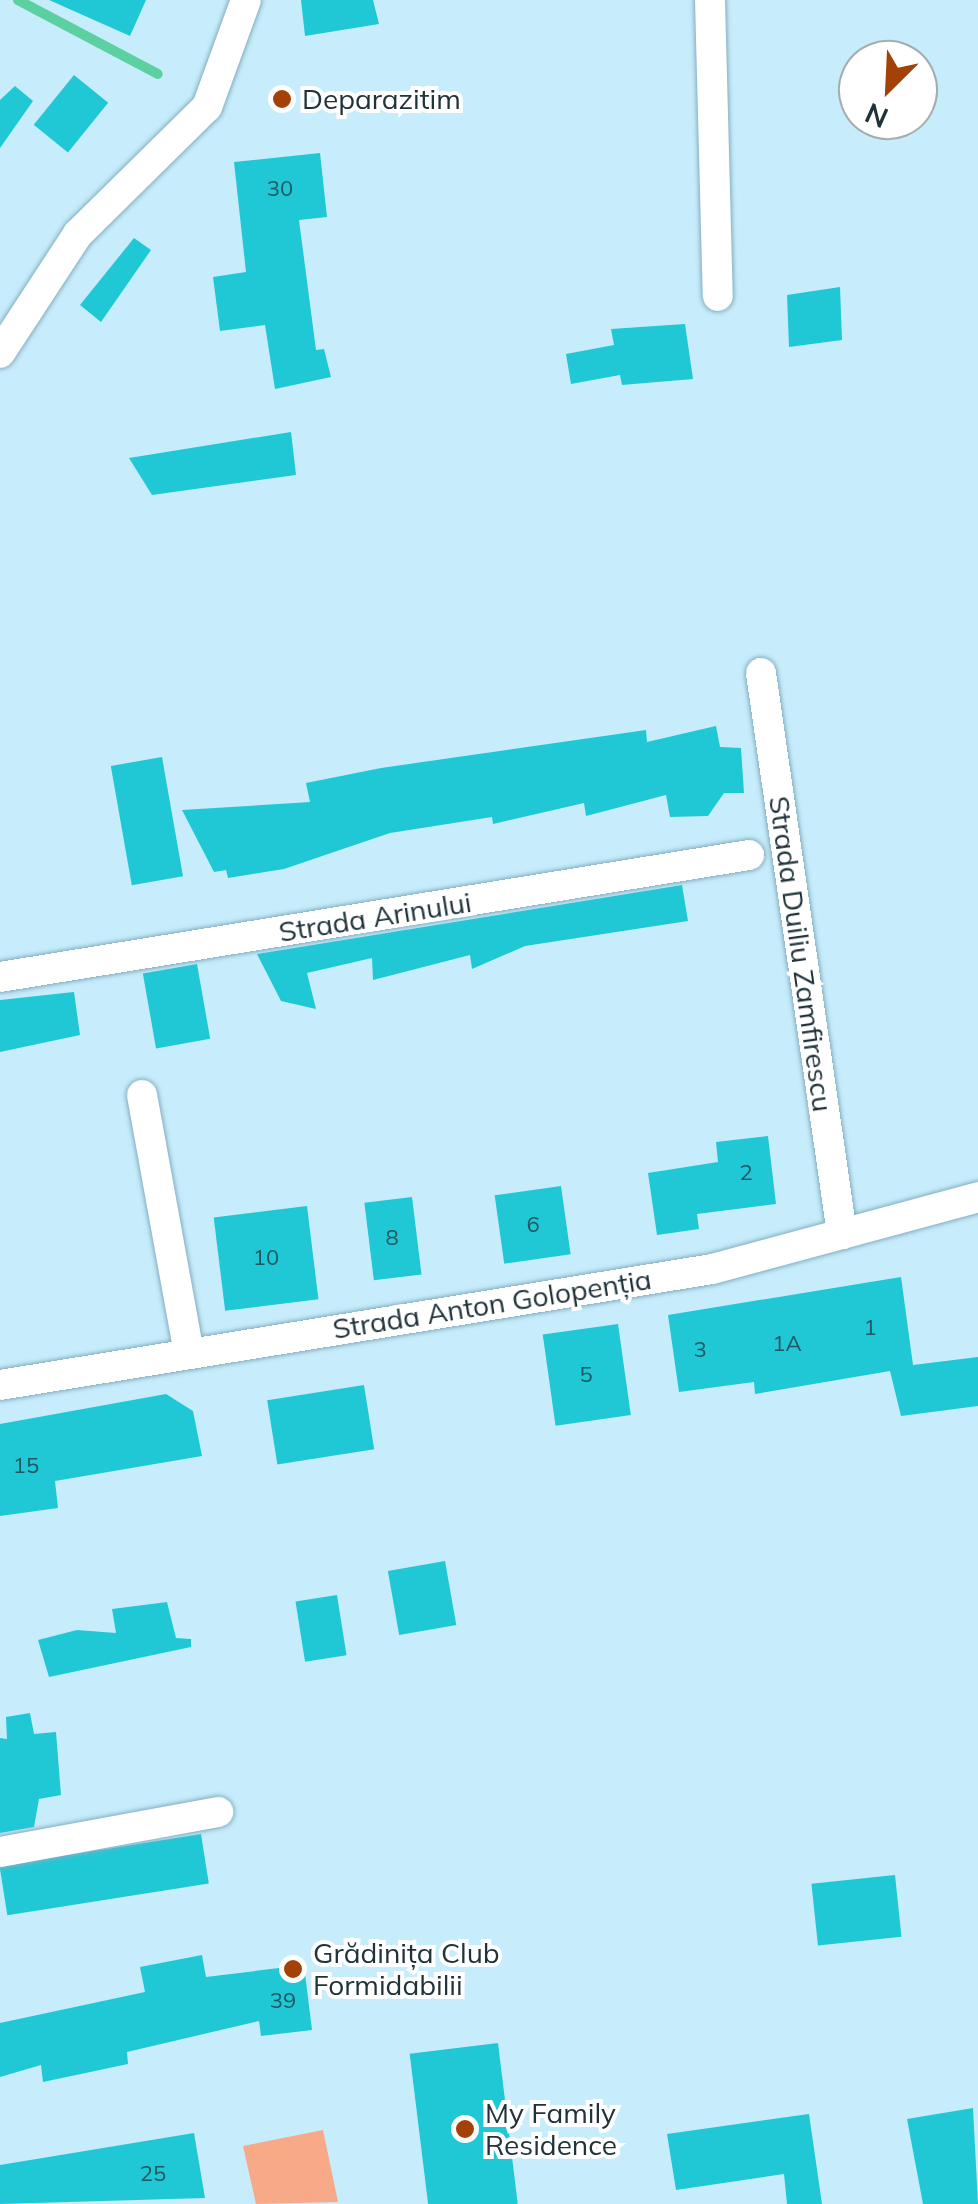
<!DOCTYPE html>
<html>
<head>
<meta charset="utf-8">
<style>
  body { margin:0 }
  #map { position:relative; width:978px; height:2204px; overflow:hidden; background:#c7ecfb; font-family:Mulish,sans-serif }
  div>[style] { position:absolute }
  [style*='--x'] { left:calc(var(--x)*1px); top:calc(var(--y)*1px); width:calc(var(--w)*1px); rotate:calc(var(--a)*1deg) }
  .green>* { inset:0; background:#f7a988 }
  .stream>* { height:10px; margin:-5px; padding:0 5px; transform-origin:5px; border-radius:5px; background:#5dd0a1 }
  .building>* { inset:0; background:#20c8d6; transform-origin:0 0 }
  .roads { filter:drop-shadow(0 0 2px #82afc1) drop-shadow(0 0 2px #82afc1) }
  .street>* { height:30px; margin:-15px; padding:0 15px; transform-origin:15px; border-radius:15px; background:#fff }
  .dots>* { width:28px; height:28px; translate:-50% -50%; box-sizing:border-box; border:5px solid #fff; border-radius:50% }
  span { translate:-50% -50%; white-space:nowrap; text-align:center; line-height:1.15; -webkit-text-stroke:8px #fff; paint-order:stroke }
  .number-label { font-size:22px; color:#205861 }
  .number-label span { -webkit-text-stroke-width:0 }
  .poi-label { font-size:28px; color:#20333a }
  .left { translate:0 -50%; text-align:left }
  .street-label { font-size:28px; color:#20333a }
  .north { position:absolute; left:838px; top:40px; width:100px; height:100px; box-sizing:border-box; background:#fff; border:2px solid #a6adb0; border-radius:50%; rotate:204deg; font-size:28px; font-weight:700; line-height:40px; text-align:center; color:#20333a }
  .north::after { content:''; display:block; margin:auto; width:35px; height:45px; background:#a44106; clip-path:polygon(50% 0,100% 100%,50% 72%,0 100%) }
</style>
</head>
<body>
<div id="map">
  <div class="green">
    <i style="clip-path:polygon(323px 2130px,338px 2202px,256px 2204px,243px 2146px)"></i>
  </div>
  <div class="stream">
    <i style="--x:18;--y:0;--w:158;--a:27.9"></i>
  </div>
  <div class="building">
    <i style="clip-path:polygon(49px 0,146px 0,130px 36px)"></i>
    <i style="clip-path:polygon(301px 0,373px 0,379px 24px,305px 36px)"></i>
    <i style="left:74px;top:75px;width:44px;height:64px;rotate:39deg"></i>
    <i style="clip-path:polygon(15px 86px,33px 101px,0 148px,0 100px)"></i>
    <i style="clip-path:polygon(320px 153px,327px 217px,299px 220px,316px 350px,324px 349px,331px 377px,275px 389px,265px 325px,220px 331px,213px 277px,246px 272px,234px 162px)"></i>
    <i style="clip-path:polygon(134px 238px,151px 250px,101px 322px,80px 305px)"></i>
    <i style="clip-path:polygon(840px 287px,842px 340px,789px 347px,787px 295px)"></i>
    <i style="clip-path:polygon(685px 324px,693px 379px,622px 385px,620px 375px,571px 384px,566px 354px,614px 345px,611px 329px)"></i>
    <i style="clip-path:polygon(291px 432px,296px 475px,152px 495px,129px 458px)"></i>
    <i style="clip-path:polygon(716px 726px,720px 747px,741px 748px,744px 793px,724px 793px,708px 816px,670px 817px,666px 795px,586px 816px,584px 803px,493px 824px,492px 817px,390px 833px,284px 869px,228px 878px,226px 870px,214px 872px,182px 810px,310px 802px,306px 783px,381px 768px,646px 730px,647px 742px)"></i>
    <i style="left:162px;top:757px;width:121px;height:52px;rotate:80deg"></i>
    <i style="clip-path:polygon(682px 885px,688px 921px,525px 946px,472px 969px,470px 955px,373px 980px,372px 958px,307px 973px,316px 1009px,281px 1001px,257px 954px)"></i>
    <i style="left:197px;top:964px;width:76px;height:55px;rotate:80deg"></i>
    <i style="clip-path:polygon(74px 992px,80px 1035px,0 1052px,0 1000px)"></i>
    <i style="clip-path:polygon(768px 1136px,776px 1204px,697px 1214px,699px 1229px,657px 1235px,648px 1173px,718px 1162px,716px 1142px)"></i>
    <i style="left:561px;top:1186px;width:69px;height:67px;rotate:82deg"></i>
    <i style="left:412px;top:1197px;width:78px;height:48px;rotate:83deg"></i>
    <i style="left:307px;top:1206px;width:94px;height:94px;rotate:83deg"></i>
    <i style="clip-path:polygon(901px 1277px,913px 1365px,978px 1357px,978px 1406px,901px 1416px,890px 1371px,755px 1394px,754px 1382px,679px 1392px,668px 1315px)"></i>
    <i style="left:618px;top:1324px;width:92px;height:76px;rotate:82deg"></i>
    <i style="left:364px;top:1385px;width:65px;height:98px;rotate:81deg"></i>
    <i style="clip-path:polygon(166px 1394px,193px 1411px,202px 1456px,55px 1481px,58px 1508px,0 1516px,0 1424px)"></i>
    <i style="left:445px;top:1561px;width:65px;height:58px;rotate:80deg"></i>
    <i style="left:337px;top:1595px;width:61px;height:42px;rotate:81deg"></i>
    <i style="clip-path:polygon(167px 1602px,176px 1638px,191px 1639px,191px 1647px,49px 1677px,38px 1640px,77px 1630px,116px 1633px,112px 1609px)"></i>
    <i style="clip-path:polygon(30px 1713px,34px 1734px,56px 1732px,61px 1795px,39px 1799px,34px 1827px,0 1833px,0 1738px,7px 1739px,6px 1717px)"></i>
    <i style="left:201px;top:1834px;width:50px;height:204px;rotate:81deg"></i>
    <i style="left:895px;top:1875px;width:62px;height:84px;rotate:84deg"></i>
    <i style="clip-path:polygon(202px 1955px,206px 1977px,304px 1965px,312px 2030px,261px 2036px,259px 2021px,127px 2052px,128px 2064px,43px 2082px,41px 2065px,0 2077px,0 2023px,145px 1992px,140px 1967px)"></i>
    <i style="left:498px;top:2043px;width:162px;height:89px;rotate:83deg"></i>
    <i style="clip-path:polygon(973px 2108px,978px 2204px,923px 2204px,907px 2119px)"></i>
    <i style="clip-path:polygon(809px 2114px,822px 2204px,787px 2204px,784px 2174px,676px 2190px,667px 2134px)"></i>
    <i style="clip-path:polygon(194px 2133px,205px 2198px,0 2204px,0 2165px)"></i>
  </div>
  <div class="roads">
    <div class="street">
      <i style="--x:710;--y:0;--w:296;--a:88.5"></i>
      <i style="--x:0;--y:353;--w:142;--a:-56.8"></i>
      <i style="--x:78;--y:234;--w:181;--a:-44.6"></i>
      <i style="--x:207;--y:107;--w:114;--a:-70"></i>
      <i style="--x:761;--y:673;--w:567;--a:81.78"></i>
      <i style="--x:0;--y:977;--w:759;--a:-9.25"></i>
      <i style="--x:142;--y:1095;--w:262;--a:79.7"></i>
      <i style="--x:0;--y:1385;--w:721;--a:-9.25"></i>
      <i style="--x:712;--y:1269;--w:276;--a:-15.1"></i>
      <i style="--x:0;--y:1852;--w:222;--a:-10.4"></i>
    </div>
  </div>
  <div class="dots">
    <i style="left:282px;top:99px;background:#a44106"></i>
    <i style="left:293px;top:1969px;background:#a44106"></i>
    <i style="left:465px;top:2129px;background:#a44106"></i>
  </div>
  <div class="number-label">
    <span style="left:280px;top:189px">30</span>
    <span style="left:746px;top:1173px">2</span>
    <span style="left:533px;top:1225px">6</span>
    <span style="left:392px;top:1238px">8</span>
    <span style="left:266px;top:1258px">10</span>
    <span style="left:870px;top:1328px">1</span>
    <span style="left:787px;top:1344px">1A</span>
    <span style="left:700px;top:1350px">3</span>
    <span style="left:586px;top:1375px">5</span>
    <span style="left:26px;top:1466px">15</span>
    <span style="left:283px;top:2001px">39</span>
    <span style="left:153px;top:2174px">25</span>
  </div>
  <div class="poi-label">
    <span class="left" style="left:302px;top:99px">Deparazitim</span>
    <span class="left" style="left:313px;top:1969px">Grădinița Club<br>Formidabilii</span>
    <span class="left" style="left:485px;top:2129px">My Family<br>Residence</span>
  </div>
  <div class="street-label">
    <span style="left:375px;top:917px;rotate:-9deg">Strada Arinului</span>
    <span style="left:801px;top:954px;rotate:82deg">Strada Duiliu Zamfirescu</span>
    <span style="left:492px;top:1304px;rotate:-9deg">Strada Anton Golopenția</span>
  </div>
  <div class="north">N</div>
</div>
</body>
</html>
